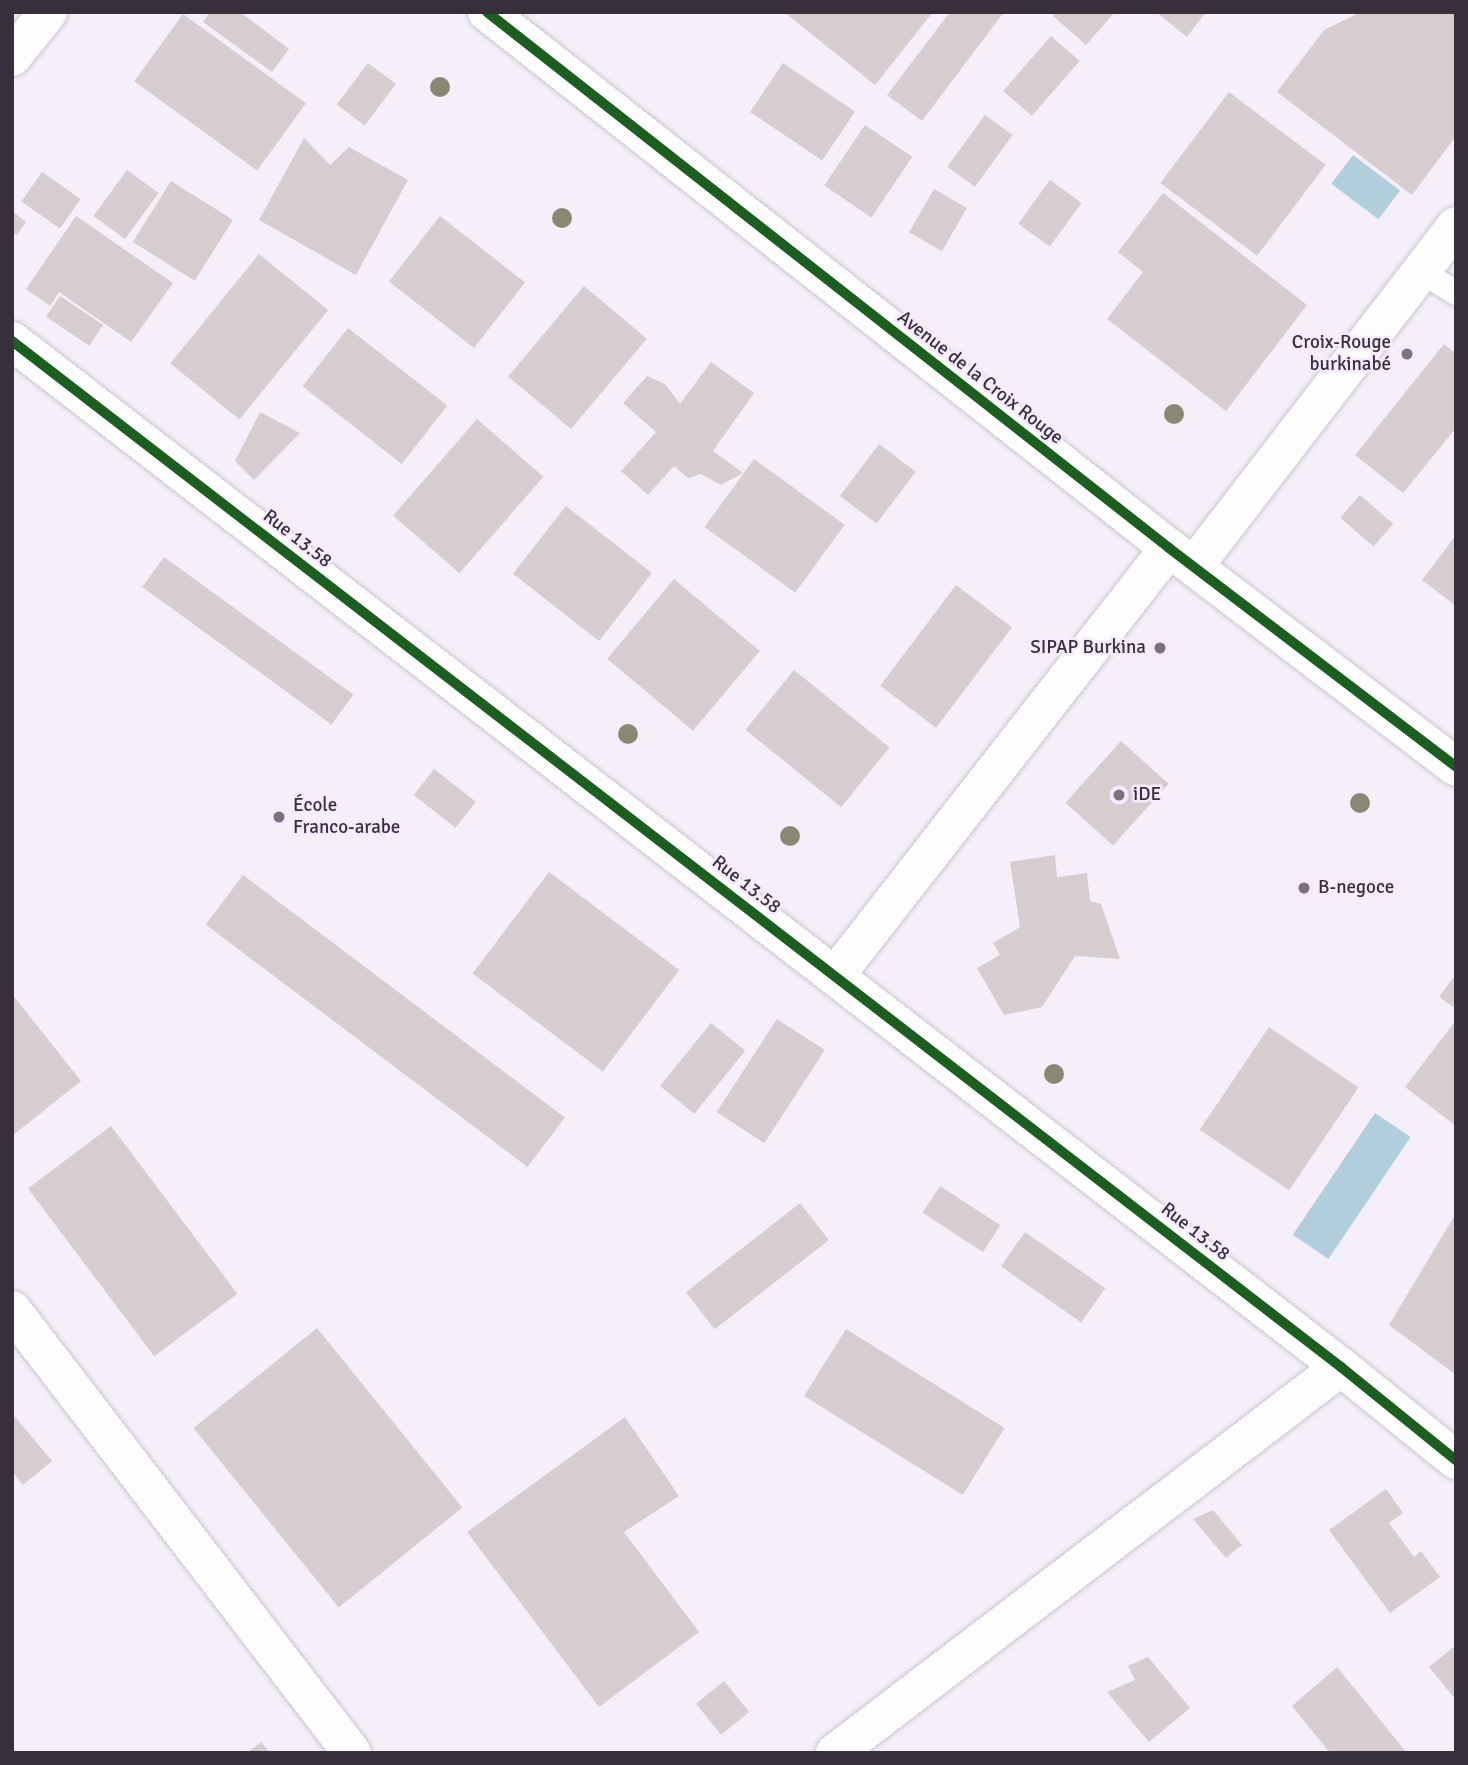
<!DOCTYPE html>
<html>
<head>
<meta charset="utf-8">
<style>
  body { margin:0 }
  #map { position:relative; width:1468px; height:1765px; overflow:hidden; background:#f5effa; font-family:Signika,sans-serif }
  div>[style] { position:absolute }
  [style*='--x'] { left:calc(var(--x)*1px); top:calc(var(--y)*1px); width:calc(var(--w)*1px); rotate:calc(var(--a)*1deg) }
  .water>* { inset:0; background:#b2cedd; transform-origin:0 0 }
  .building>* { inset:0; background:#d7cdd0; transform-origin:0 0 }
  .roads { filter:drop-shadow(0 0 2px #cbc5d0) drop-shadow(0 0 2px #cbc5d0) }
  .lane>* { height:24px; margin:-12px; padding:0 12px; transform-origin:12px; border-radius:12px; background:#fefdfe }
  .street>* { height:38px; margin:-19px; padding:0 19px; transform-origin:19px; border-radius:19px; background:#fefdfe }
  .secondary>* { height:38px; margin:-19px; padding:0 19px; transform-origin:19px; border-radius:19px; background:#fefdfe }
  .cycleway>* { height:10px; margin:-5px; padding:0 5px; transform-origin:5px; border-radius:5px; background:#1b5e20 }
  .trees>* { width:20px; height:20px; margin:-10px; border-radius:50%; background:#8a8873 }
  .dots>* { width:19px; height:19px; translate:-50% -50%; box-sizing:border-box; border:4px solid #f6ebfe; border-radius:50% }
  span { translate:-50% -50%; white-space:nowrap; text-align:center; line-height:1.15; -webkit-text-stroke:5px #f6ebfe; paint-order:stroke }
  .poi-label { font-size:19px; color:#37303c }
  .right { translate:-100% -50%; text-align:right }
  .left { translate:0 -50%; text-align:left }
  .street-label { font-size:19px; color:#37303c }
  .frame { position:absolute; inset:0; border:14px solid #37303c; pointer-events:none }
</style>
</head>
<body>
<div id="map">
  <div class="water">
    <i style="left:1353px;top:155px;width:59px;height:36px;rotate:37deg"></i>
    <i style="left:1375px;top:1113px;width:43px;height:147px;rotate:34deg"></i>
  </div>
  <div class="building">
    <i style="clip-path:polygon(210px 12px,240px 12px,289px 49px,272px 72px,203px 22px)"></i>
    <i style="clip-path:polygon(784px 12px,933px 12px,875px 85px)"></i>
    <i style="clip-path:polygon(950px 12px,1004px 12px,922px 121px,887px 95px)"></i>
    <i style="clip-path:polygon(1056px 12px,1115px 12px,1086px 45px,1053px 16px)"></i>
    <i style="clip-path:polygon(1156px 12px,1206px 12px,1187px 37px)"></i>
    <i style="clip-path:polygon(1361px 12px,1456px 12px,1456px 136px,1412px 195px,1277px 92px,1324px 30px)"></i>
    <i style="left:183px;top:14px;width:152px;height:83px;rotate:36deg"></i>
    <i style="left:1051px;top:36px;width:38px;height:73px;rotate:41deg"></i>
    <i style="left:368px;top:63px;width:35px;height:52px;rotate:37deg"></i>
    <i style="left:783px;top:63px;width:87px;height:59px;rotate:34deg"></i>
    <i style="left:1229px;top:92px;width:121px;height:114px;rotate:37deg"></i>
    <i style="left:985px;top:115px;width:34px;height:64px;rotate:36deg"></i>
    <i style="left:865px;top:125px;width:57px;height:73px;rotate:34deg"></i>
    <i style="clip-path:polygon(304px 138px,330px 165px,349px 147px,408px 180px,356px 275px,259px 220px)"></i>
    <i style="left:127px;top:170px;width:39px;height:57px;rotate:36deg"></i>
    <i style="left:42px;top:172px;width:47px;height:36px;rotate:35deg"></i>
    <i style="left:1050px;top:180px;width:39px;height:54px;rotate:36deg"></i>
    <i style="left:171px;top:181px;width:73px;height:72px;rotate:32deg"></i>
    <i style="left:934px;top:189px;width:38px;height:50px;rotate:30deg"></i>
    <i style="clip-path:polygon(1163px 193px,1307px 305px,1226px 411px,1107px 319px,1143px 272px,1118px 252px)"></i>
    <i style="clip-path:polygon(12px 211px,26px 222px,17px 235px,12px 232px)"></i>
    <i style="clip-path:polygon(76px 216px,173px 283px,131px 342px,59px 292px,50px 306px,26px 289px)"></i>
    <i style="left:440px;top:216px;width:108px;height:83px;rotate:38deg"></i>
    <i style="left:259px;top:254px;width:89px;height:141px;rotate:39deg"></i>
    <i style="left:584px;top:286px;width:82px;height:118px;rotate:40deg"></i>
    <i style="left:60px;top:296px;width:52px;height:25px;rotate:34deg"></i>
    <i style="left:348px;top:328px;width:126px;height:74px;rotate:38deg"></i>
    <i style="clip-path:polygon(1444px 344px,1456px 354px,1456px 428px,1403px 493px,1355px 455px)"></i>
    <i style="clip-path:polygon(711px 362px,754px 393px,713px 451px,743px 473px,721px 485px,701px 474px,688px 478px,674px 466px,648px 495px,621px 471px,656px 432px,623px 403px,647px 376px,665px 384px,680px 404px)"></i>
    <i style="clip-path:polygon(260px 412px,300px 433px,254px 480px,235px 461px)"></i>
    <i style="left:477px;top:419px;width:88px;height:128px;rotate:41deg"></i>
    <i style="left:879px;top:444px;width:46px;height:65px;rotate:37deg"></i>
    <i style="left:754px;top:459px;width:112px;height:84px;rotate:36deg"></i>
    <i style="left:1360px;top:495px;width:44px;height:30px;rotate:41deg"></i>
    <i style="left:566px;top:506px;width:109px;height:86px;rotate:38deg"></i>
    <i style="clip-path:polygon(1456px 535px,1456px 606px,1422px 580px)"></i>
    <i style="left:164px;top:557px;width:234px;height:37px;rotate:36deg"></i>
    <i style="left:674px;top:579px;width:112px;height:104px;rotate:40deg"></i>
    <i style="left:956px;top:585px;width:70px;height:126px;rotate:37deg"></i>
    <i style="left:794px;top:670px;width:123px;height:77px;rotate:39deg"></i>
    <i style="left:1121px;top:741px;width:64px;height:83px;rotate:42deg"></i>
    <i style="left:434px;top:769px;width:53px;height:33px;rotate:38deg"></i>
    <i style="clip-path:polygon(1055px 855px,1057px 877px,1087px 873px,1090px 901px,1101px 904px,1120px 959px,1075px 956px,1042px 1007px,1004px 1015px,977px 968px,1000px 955px,993px 943px,1020px 927px,1010px 862px)"></i>
    <i style="left:549px;top:872px;width:163px;height:127px;rotate:37deg"></i>
    <i style="left:243px;top:875px;width:403px;height:62px;rotate:37deg"></i>
    <i style="clip-path:polygon(1456px 974px,1456px 1009px,1439px 997px)"></i>
    <i style="clip-path:polygon(12px 994px,81px 1081px,12px 1136px)"></i>
    <i style="left:777px;top:1019px;width:57px;height:111px;rotate:33deg"></i>
    <i style="clip-path:polygon(1456px 1020px,1456px 1126px,1405px 1087px)"></i>
    <i style="left:711px;top:1023px;width:44px;height:81px;rotate:39deg"></i>
    <i style="left:1269px;top:1027px;width:108px;height:124px;rotate:34deg"></i>
    <i style="left:111px;top:1126px;width:210px;height:104px;rotate:53deg"></i>
    <i style="left:940px;top:1186px;width:72px;height:32px;rotate:33deg"></i>
    <i style="left:800px;top:1203px;width:47px;height:145px;rotate:52deg"></i>
    <i style="clip-path:polygon(1456px 1213px,1456px 1375px,1389px 1325px)"></i>
    <i style="left:1025px;top:1232px;width:98px;height:42px;rotate:35deg"></i>
    <i style="left:317px;top:1328px;width:231px;height:159px;rotate:51deg"></i>
    <i style="left:846px;top:1329px;width:187px;height:79px;rotate:32deg"></i>
    <i style="clip-path:polygon(12px 1413px,52px 1461px,23px 1485px,12px 1471px)"></i>
    <i style="clip-path:polygon(625px 1417px,679px 1496px,624px 1532px,699px 1632px,599px 1707px,467px 1532px)"></i>
    <i style="clip-path:polygon(1386px 1489px,1403px 1513px,1389px 1523px,1414px 1557px,1421px 1551px,1440px 1577px,1390px 1613px,1329px 1530px)"></i>
    <i style="clip-path:polygon(1213px 1510px,1242px 1545px,1226px 1558px,1193px 1519px)"></i>
    <i style="clip-path:polygon(1456px 1645px,1456px 1700px,1429px 1667px)"></i>
    <i style="clip-path:polygon(1148px 1657px,1190px 1708px,1149px 1742px,1107px 1692px,1135px 1680px,1128px 1666px)"></i>
    <i style="clip-path:polygon(1337px 1667px,1407px 1753px,1330px 1753px,1292px 1706px)"></i>
    <i style="left:724px;top:1681px;width:40px;height:36px;rotate:51deg"></i>
    <i style="clip-path:polygon(261px 1742px,270px 1753px,247px 1753px)"></i>
  </div>
  <div class="roads">
    <div class="lane">
      <i style="--x:1421;--y:271;--w:41;--a:32.2"></i>
    </div>
    <div class="street">
      <i style="--x:12;--y:341;--w:1679;--a:37.67"></i>
      <i style="--x:1341;--y:1367;--w:148;--a:39"></i>
      <i style="--x:1194;--y:566;--w:429;--a:-52.4"></i>
      <i style="--x:835;--y:976;--w:543;--a:-52.03"></i>
      <i style="--x:12;--y:1310;--w:558;--a:52.49"></i>
      <i style="--x:835;--y:1753;--w:636;--a:-37.34"></i>
    </div>
    <div class="secondary">
      <i style="--x:487;--y:12;--w:867;--a:38.16"></i>
      <i style="--x:1169;--y:548;--w:361;--a:37.3"></i>
      <i style="--x:12;--y:57;--w:58;--a:-51.3"></i>
    </div>
  </div>
  <div class="cycleway">
    <i style="--x:487;--y:12;--w:867;--a:38.16"></i>
    <i style="--x:1169;--y:548;--w:361;--a:37.3"></i>
    <i style="--x:12;--y:341;--w:1679;--a:37.67"></i>
    <i style="--x:1341;--y:1367;--w:148;--a:39"></i>
  </div>
  <div class="trees">
    <i style="left:440px;top:87px"></i>
    <i style="left:562px;top:218px"></i>
    <i style="left:1174px;top:414px"></i>
    <i style="left:628px;top:734px"></i>
    <i style="left:1360px;top:803px"></i>
    <i style="left:790px;top:836px"></i>
    <i style="left:1054px;top:1074px"></i>
  </div>
  <div class="dots">
    <i style="left:1407px;top:354px;background:#7a737e"></i>
    <i style="left:1160px;top:648px;background:#7a737e"></i>
    <i style="left:1119px;top:795px;background:#7a737e"></i>
    <i style="left:279px;top:817px;background:#7a737e"></i>
    <i style="left:1304px;top:888px;background:#7a737e"></i>
  </div>
  <div class="poi-label">
    <span class="right" style="left:1391px;top:354px">Croix-Rouge<br>burkinabé</span>
    <span class="right" style="left:1146px;top:648px">SIPAP Burkina</span>
    <span class="left" style="left:1133px;top:795px">iDE</span>
    <span class="left" style="left:293px;top:817px">École<br>Franco-arabe</span>
    <span class="left" style="left:1318px;top:888px">B-negoce</span>
  </div>
  <div class="street-label">
    <span style="left:980px;top:378px;rotate:38deg">Avenue de la Croix Rouge</span>
    <span style="left:297px;top:539px;rotate:38deg">Rue 13.58</span>
    <span style="left:746px;top:885px;rotate:38deg">Rue 13.58</span>
    <span style="left:1195px;top:1232px;rotate:38deg">Rue 13.58</span>
  </div>
  <div class="frame"></div>
</div>
</body>
</html>
